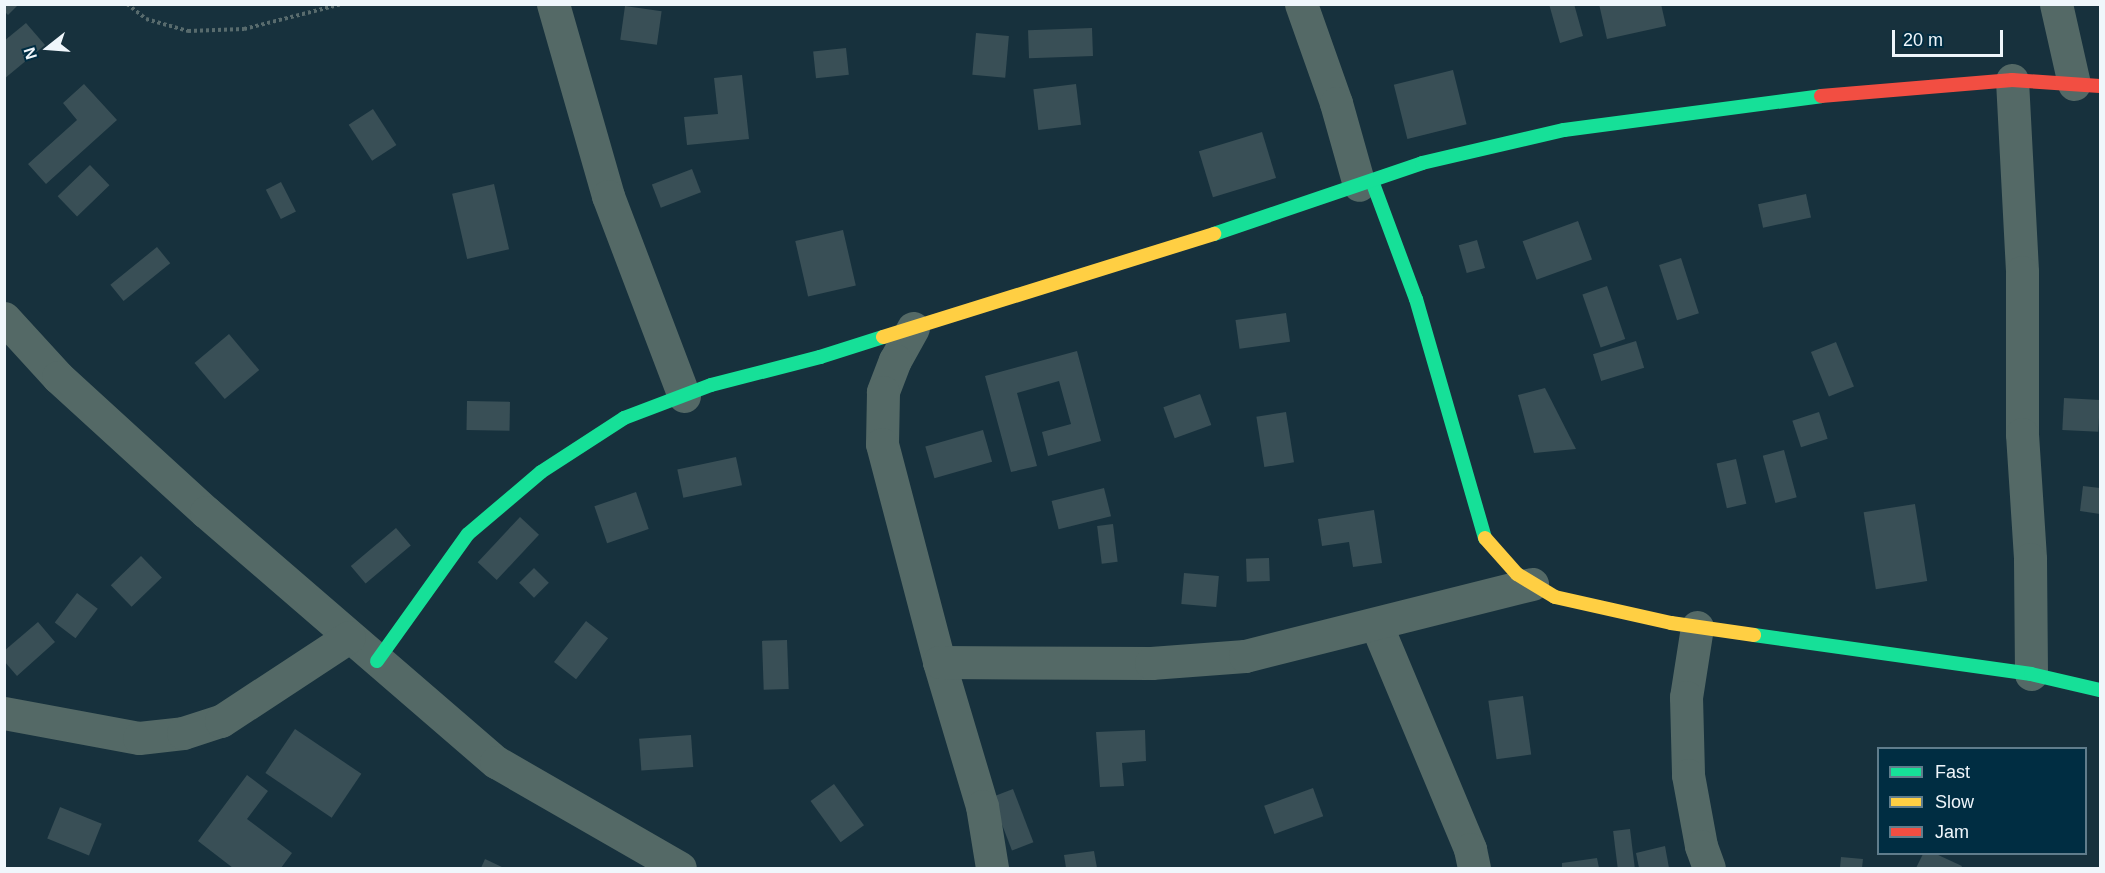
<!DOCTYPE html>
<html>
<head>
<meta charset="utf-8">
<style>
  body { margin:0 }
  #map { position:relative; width:2105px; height:873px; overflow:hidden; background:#17313d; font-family:Arial,sans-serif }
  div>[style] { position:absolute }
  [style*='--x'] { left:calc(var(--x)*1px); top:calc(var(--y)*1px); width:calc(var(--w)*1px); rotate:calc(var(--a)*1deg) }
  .building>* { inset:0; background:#394f56; transform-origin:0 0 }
  .path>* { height:4px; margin-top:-2px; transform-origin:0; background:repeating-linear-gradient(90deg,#586b6d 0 3px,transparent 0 6px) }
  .street>* { height:33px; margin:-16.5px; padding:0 16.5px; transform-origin:16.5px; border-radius:16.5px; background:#546966 }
  .fast>* { height:14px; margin:-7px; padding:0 7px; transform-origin:7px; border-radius:7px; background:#16e098 }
  .slow>* { height:14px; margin:-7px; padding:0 7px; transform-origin:7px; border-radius:7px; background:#ffcf43 }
  .jam>* { height:14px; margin:-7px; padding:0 7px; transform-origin:7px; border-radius:7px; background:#f24e42 }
  span { translate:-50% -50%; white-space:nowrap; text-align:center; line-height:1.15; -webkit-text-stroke:4.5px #002d42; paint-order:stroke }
  .frame { position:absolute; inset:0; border:6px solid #eff6fb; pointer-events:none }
  .legend { position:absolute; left:1877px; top:747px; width:210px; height:108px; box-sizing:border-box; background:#002d42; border:2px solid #607d8c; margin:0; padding:8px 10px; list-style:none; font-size:18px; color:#eff6fb }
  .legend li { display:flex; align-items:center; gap:12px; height:30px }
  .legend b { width:30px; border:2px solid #607d8c }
  .north { position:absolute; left:18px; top:18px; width:60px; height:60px; -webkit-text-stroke:4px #002d42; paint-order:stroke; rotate:253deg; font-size:16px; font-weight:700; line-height:24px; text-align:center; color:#eff6fb }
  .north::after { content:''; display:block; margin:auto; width:21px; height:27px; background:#eff6fb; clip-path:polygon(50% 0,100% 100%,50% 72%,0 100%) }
  .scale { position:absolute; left:1892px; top:30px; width:111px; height:27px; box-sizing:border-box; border:3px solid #eff6fb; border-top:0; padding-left:8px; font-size:18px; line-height:21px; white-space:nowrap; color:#eff6fb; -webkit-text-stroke:4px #002d42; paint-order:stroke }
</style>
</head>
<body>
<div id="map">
  <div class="building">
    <i style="clip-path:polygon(4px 4px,19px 4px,8px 15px,4px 11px)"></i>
    <i style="clip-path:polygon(1549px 4px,1574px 4px,1583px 36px,1560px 43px)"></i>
    <i style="clip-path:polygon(1599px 4px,1661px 4px,1666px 26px,1607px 39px)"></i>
    <i style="left:625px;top:6px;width:37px;height:34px;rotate:8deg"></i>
    <i style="clip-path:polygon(26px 23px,45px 45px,4px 79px,4px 41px)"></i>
    <i style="left:1092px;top:28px;width:28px;height:64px;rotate:88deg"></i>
    <i style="left:976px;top:33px;width:33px;height:42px;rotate:5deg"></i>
    <i style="left:846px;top:48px;width:27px;height:33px;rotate:84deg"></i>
    <i style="left:1453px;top:70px;width:56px;height:61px;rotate:76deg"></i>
    <i style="clip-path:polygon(742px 75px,749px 139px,687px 145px,684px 117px,718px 114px,714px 78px)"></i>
    <i style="clip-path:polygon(84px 84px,117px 120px,46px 184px,28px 164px,77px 120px,63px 103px)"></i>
    <i style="left:1076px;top:84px;width:41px;height:43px;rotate:83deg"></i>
    <i style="left:373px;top:109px;width:43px;height:29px;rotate:57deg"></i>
    <i style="left:1262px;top:132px;width:48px;height:66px;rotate:73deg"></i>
    <i style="left:90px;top:165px;width:28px;height:45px;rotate:46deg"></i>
    <i style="left:692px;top:169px;width:25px;height:43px;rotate:69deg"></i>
    <i style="left:281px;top:182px;width:33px;height:17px;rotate:63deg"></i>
    <i style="left:494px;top:184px;width:67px;height:43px;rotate:77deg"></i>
    <i style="left:1806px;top:194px;width:24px;height:49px;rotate:78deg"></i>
    <i style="left:1578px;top:221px;width:41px;height:59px;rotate:70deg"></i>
    <i style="left:843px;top:230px;width:57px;height:49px;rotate:77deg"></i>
    <i style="left:1477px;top:240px;width:29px;height:19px;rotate:74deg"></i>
    <i style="left:157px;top:247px;width:21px;height:60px;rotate:51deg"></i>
    <i style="left:1681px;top:258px;width:58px;height:23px;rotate:72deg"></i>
    <i style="left:1607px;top:286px;width:56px;height:26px;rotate:71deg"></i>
    <i style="left:1286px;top:313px;width:29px;height:51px;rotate:82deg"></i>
    <i style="left:229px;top:334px;width:47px;height:45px;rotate:50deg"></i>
    <i style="left:1636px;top:341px;width:28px;height:45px;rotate:73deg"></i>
    <i style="left:1836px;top:342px;width:48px;height:27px;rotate:68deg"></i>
    <i style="clip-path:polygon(1077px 351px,1101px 441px,1048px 456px,1042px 432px,1071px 424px,1059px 381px,1017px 393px,1037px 466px,1011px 472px,985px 376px)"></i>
    <i style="clip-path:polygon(1545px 388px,1576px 449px,1534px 453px,1518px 395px)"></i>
    <i style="left:1200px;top:394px;width:33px;height:39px;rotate:70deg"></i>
    <i style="left:2064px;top:398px;width:36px;height:32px;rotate:3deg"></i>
    <i style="left:467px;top:401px;width:43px;height:29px;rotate:1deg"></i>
    <i style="left:1286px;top:412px;width:51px;height:30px;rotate:81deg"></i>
    <i style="left:1819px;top:412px;width:28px;height:28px;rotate:72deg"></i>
    <i style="left:983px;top:430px;width:33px;height:60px;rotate:74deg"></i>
    <i style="left:1784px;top:450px;width:49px;height:22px;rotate:75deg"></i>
    <i style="left:736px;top:457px;width:29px;height:60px;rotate:78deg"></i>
    <i style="left:1736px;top:459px;width:46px;height:20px;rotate:77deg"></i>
    <i style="clip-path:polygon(2083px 486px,2100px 488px,2100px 514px,2080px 511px)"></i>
    <i style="left:1104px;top:488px;width:29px;height:54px;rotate:76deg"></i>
    <i style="left:636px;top:492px;width:39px;height:44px;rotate:71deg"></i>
    <i style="left:1915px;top:504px;width:78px;height:52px;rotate:81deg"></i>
    <i style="clip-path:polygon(1374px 510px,1382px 563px,1353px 567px,1349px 542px,1322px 546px,1318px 519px)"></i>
    <i style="left:520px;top:517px;width:26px;height:62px;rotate:43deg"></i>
    <i style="left:1113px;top:524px;width:38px;height:16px;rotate:83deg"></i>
    <i style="left:396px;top:528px;width:23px;height:59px;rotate:50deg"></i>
    <i style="left:141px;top:556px;width:30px;height:42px;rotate:46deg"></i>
    <i style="left:1269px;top:558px;width:23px;height:23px;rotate:88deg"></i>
    <i style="left:534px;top:568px;width:21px;height:21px;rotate:45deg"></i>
    <i style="left:1184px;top:573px;width:35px;height:31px;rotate:5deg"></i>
    <i style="left:77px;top:593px;width:26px;height:37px;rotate:37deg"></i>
    <i style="left:586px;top:621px;width:28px;height:52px;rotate:38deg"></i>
    <i style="clip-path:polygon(38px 622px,55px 642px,17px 676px,4px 661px,4px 651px)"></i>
    <i style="left:787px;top:640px;width:49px;height:25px;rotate:88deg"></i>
    <i style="left:1523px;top:696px;width:59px;height:35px;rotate:82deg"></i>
    <i style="left:295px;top:729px;width:80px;height:53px;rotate:34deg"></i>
    <i style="clip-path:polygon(1145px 730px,1146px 761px,1122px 763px,1124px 786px,1100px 787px,1096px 732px)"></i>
    <i style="left:691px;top:735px;width:32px;height:52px;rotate:86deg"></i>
    <i style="clip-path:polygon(247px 775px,268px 791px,247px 819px,292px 853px,281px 868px,233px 868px,198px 841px)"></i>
    <i style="left:834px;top:784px;width:51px;height:29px;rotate:54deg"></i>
    <i style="left:1313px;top:788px;width:30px;height:52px;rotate:70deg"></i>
    <i style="left:1013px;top:789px;width:57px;height:23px;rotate:69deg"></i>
    <i style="left:60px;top:807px;width:45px;height:34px;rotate:22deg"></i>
    <i style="left:1630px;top:829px;width:39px;height:17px;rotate:83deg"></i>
    <i style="clip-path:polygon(1665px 846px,1669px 868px,1639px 868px,1636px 853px)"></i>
    <i style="clip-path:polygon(1094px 851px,1097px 868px,1066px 868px,1064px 855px)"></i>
    <i style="clip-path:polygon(1923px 854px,1936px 854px,1962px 866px,1961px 868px,1916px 868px)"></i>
    <i style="clip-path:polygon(1841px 857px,1863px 859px,1862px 868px,1840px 868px)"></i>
    <i style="clip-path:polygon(1597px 858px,1599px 868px,1562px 868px,1562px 863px)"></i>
    <i style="clip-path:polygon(485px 859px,504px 868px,481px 868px)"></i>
  </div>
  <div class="path">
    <i style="--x:127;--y:4;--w:24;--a:38"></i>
    <i style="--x:146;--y:19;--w:44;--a:15.9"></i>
    <i style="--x:188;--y:31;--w:56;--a:-2"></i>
    <i style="--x:244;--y:29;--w:101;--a:-14.3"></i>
  </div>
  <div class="street">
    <i style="--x:553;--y:4;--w:200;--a:74"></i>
    <i style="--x:608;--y:196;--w:214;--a:69.2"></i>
    <i style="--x:1301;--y:4;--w:105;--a:70.5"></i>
    <i style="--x:1336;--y:103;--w:85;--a:74.3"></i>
    <i style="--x:2056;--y:4;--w:82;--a:77.3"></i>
    <i style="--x:2012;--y:80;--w:192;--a:87"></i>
    <i style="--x:2022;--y:272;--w:162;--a:90"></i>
    <i style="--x:2022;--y:434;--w:125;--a:86.3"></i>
    <i style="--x:2030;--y:559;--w:115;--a:89.5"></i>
    <i style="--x:4;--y:318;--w:80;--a:47.5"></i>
    <i style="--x:58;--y:377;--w:200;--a:42.4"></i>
    <i style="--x:206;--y:512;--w:383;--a:40.8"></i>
    <i style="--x:496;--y:762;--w:212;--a:29.9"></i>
    <i style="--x:913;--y:328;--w:37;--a:119"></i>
    <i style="--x:895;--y:360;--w:34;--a:111"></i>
    <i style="--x:883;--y:392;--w:52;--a:91.1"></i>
    <i style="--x:882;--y:444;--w:225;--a:75.3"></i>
    <i style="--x:939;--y:662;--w:150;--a:73.4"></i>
    <i style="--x:982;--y:806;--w:63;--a:80.8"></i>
    <i style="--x:1376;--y:624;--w:244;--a:67.3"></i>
    <i style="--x:1470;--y:849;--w:19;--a:78"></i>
    <i style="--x:1697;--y:627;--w:71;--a:98.9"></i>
    <i style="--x:1686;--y:697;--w:78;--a:88.5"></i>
    <i style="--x:1688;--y:775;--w:72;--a:79.6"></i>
    <i style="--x:1701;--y:846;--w:23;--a:70"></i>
    <i style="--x:939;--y:662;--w:212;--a:0.3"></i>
    <i style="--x:1151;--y:663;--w:94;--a:-4.3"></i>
    <i style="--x:1245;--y:656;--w:296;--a:-14.1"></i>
    <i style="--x:4;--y:713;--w:137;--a:10.5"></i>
    <i style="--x:139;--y:738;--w:44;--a:-6.5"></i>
    <i style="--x:183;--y:733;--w:40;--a:-18"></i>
    <i style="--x:221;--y:721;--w:153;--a:-33.3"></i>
  </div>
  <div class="fast">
    <i style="--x:1372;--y:181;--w:126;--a:69.6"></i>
    <i style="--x:1416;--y:299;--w:249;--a:73.9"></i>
    <i style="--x:1214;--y:234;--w:220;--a:-18.8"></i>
    <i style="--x:1422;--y:163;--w:146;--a:-13.1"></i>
    <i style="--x:1564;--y:130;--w:259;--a:-7.5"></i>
    <i style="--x:1754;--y:635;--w:280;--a:8"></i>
    <i style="--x:2031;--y:674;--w:71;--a:13.1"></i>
    <i style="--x:377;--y:661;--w:156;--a:-54.4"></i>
    <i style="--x:468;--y:534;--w:96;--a:-40.3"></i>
    <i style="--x:541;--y:472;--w:99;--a:-33"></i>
    <i style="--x:624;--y:418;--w:93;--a:-20.8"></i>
    <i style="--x:711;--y:385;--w:113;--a:-14.4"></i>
    <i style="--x:820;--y:357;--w:66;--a:-17.6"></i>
  </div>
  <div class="slow">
    <i style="--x:883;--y:337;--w:347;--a:-17.3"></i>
    <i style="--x:1485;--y:538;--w:48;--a:48.4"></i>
    <i style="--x:1517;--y:574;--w:44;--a:31.2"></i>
    <i style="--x:1555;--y:597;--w:119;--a:12.6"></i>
    <i style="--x:1671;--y:623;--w:84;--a:8.2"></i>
  </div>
  <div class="jam">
    <i style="--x:1821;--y:96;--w:192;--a:-4.8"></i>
    <i style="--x:2012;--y:80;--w:88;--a:3.9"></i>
  </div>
  <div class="frame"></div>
  <ul class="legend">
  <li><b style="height:8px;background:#16e098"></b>Fast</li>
  <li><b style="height:8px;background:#ffcf43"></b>Slow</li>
  <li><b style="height:8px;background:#f24e42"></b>Jam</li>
  </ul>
  <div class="north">N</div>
  <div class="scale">20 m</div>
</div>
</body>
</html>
